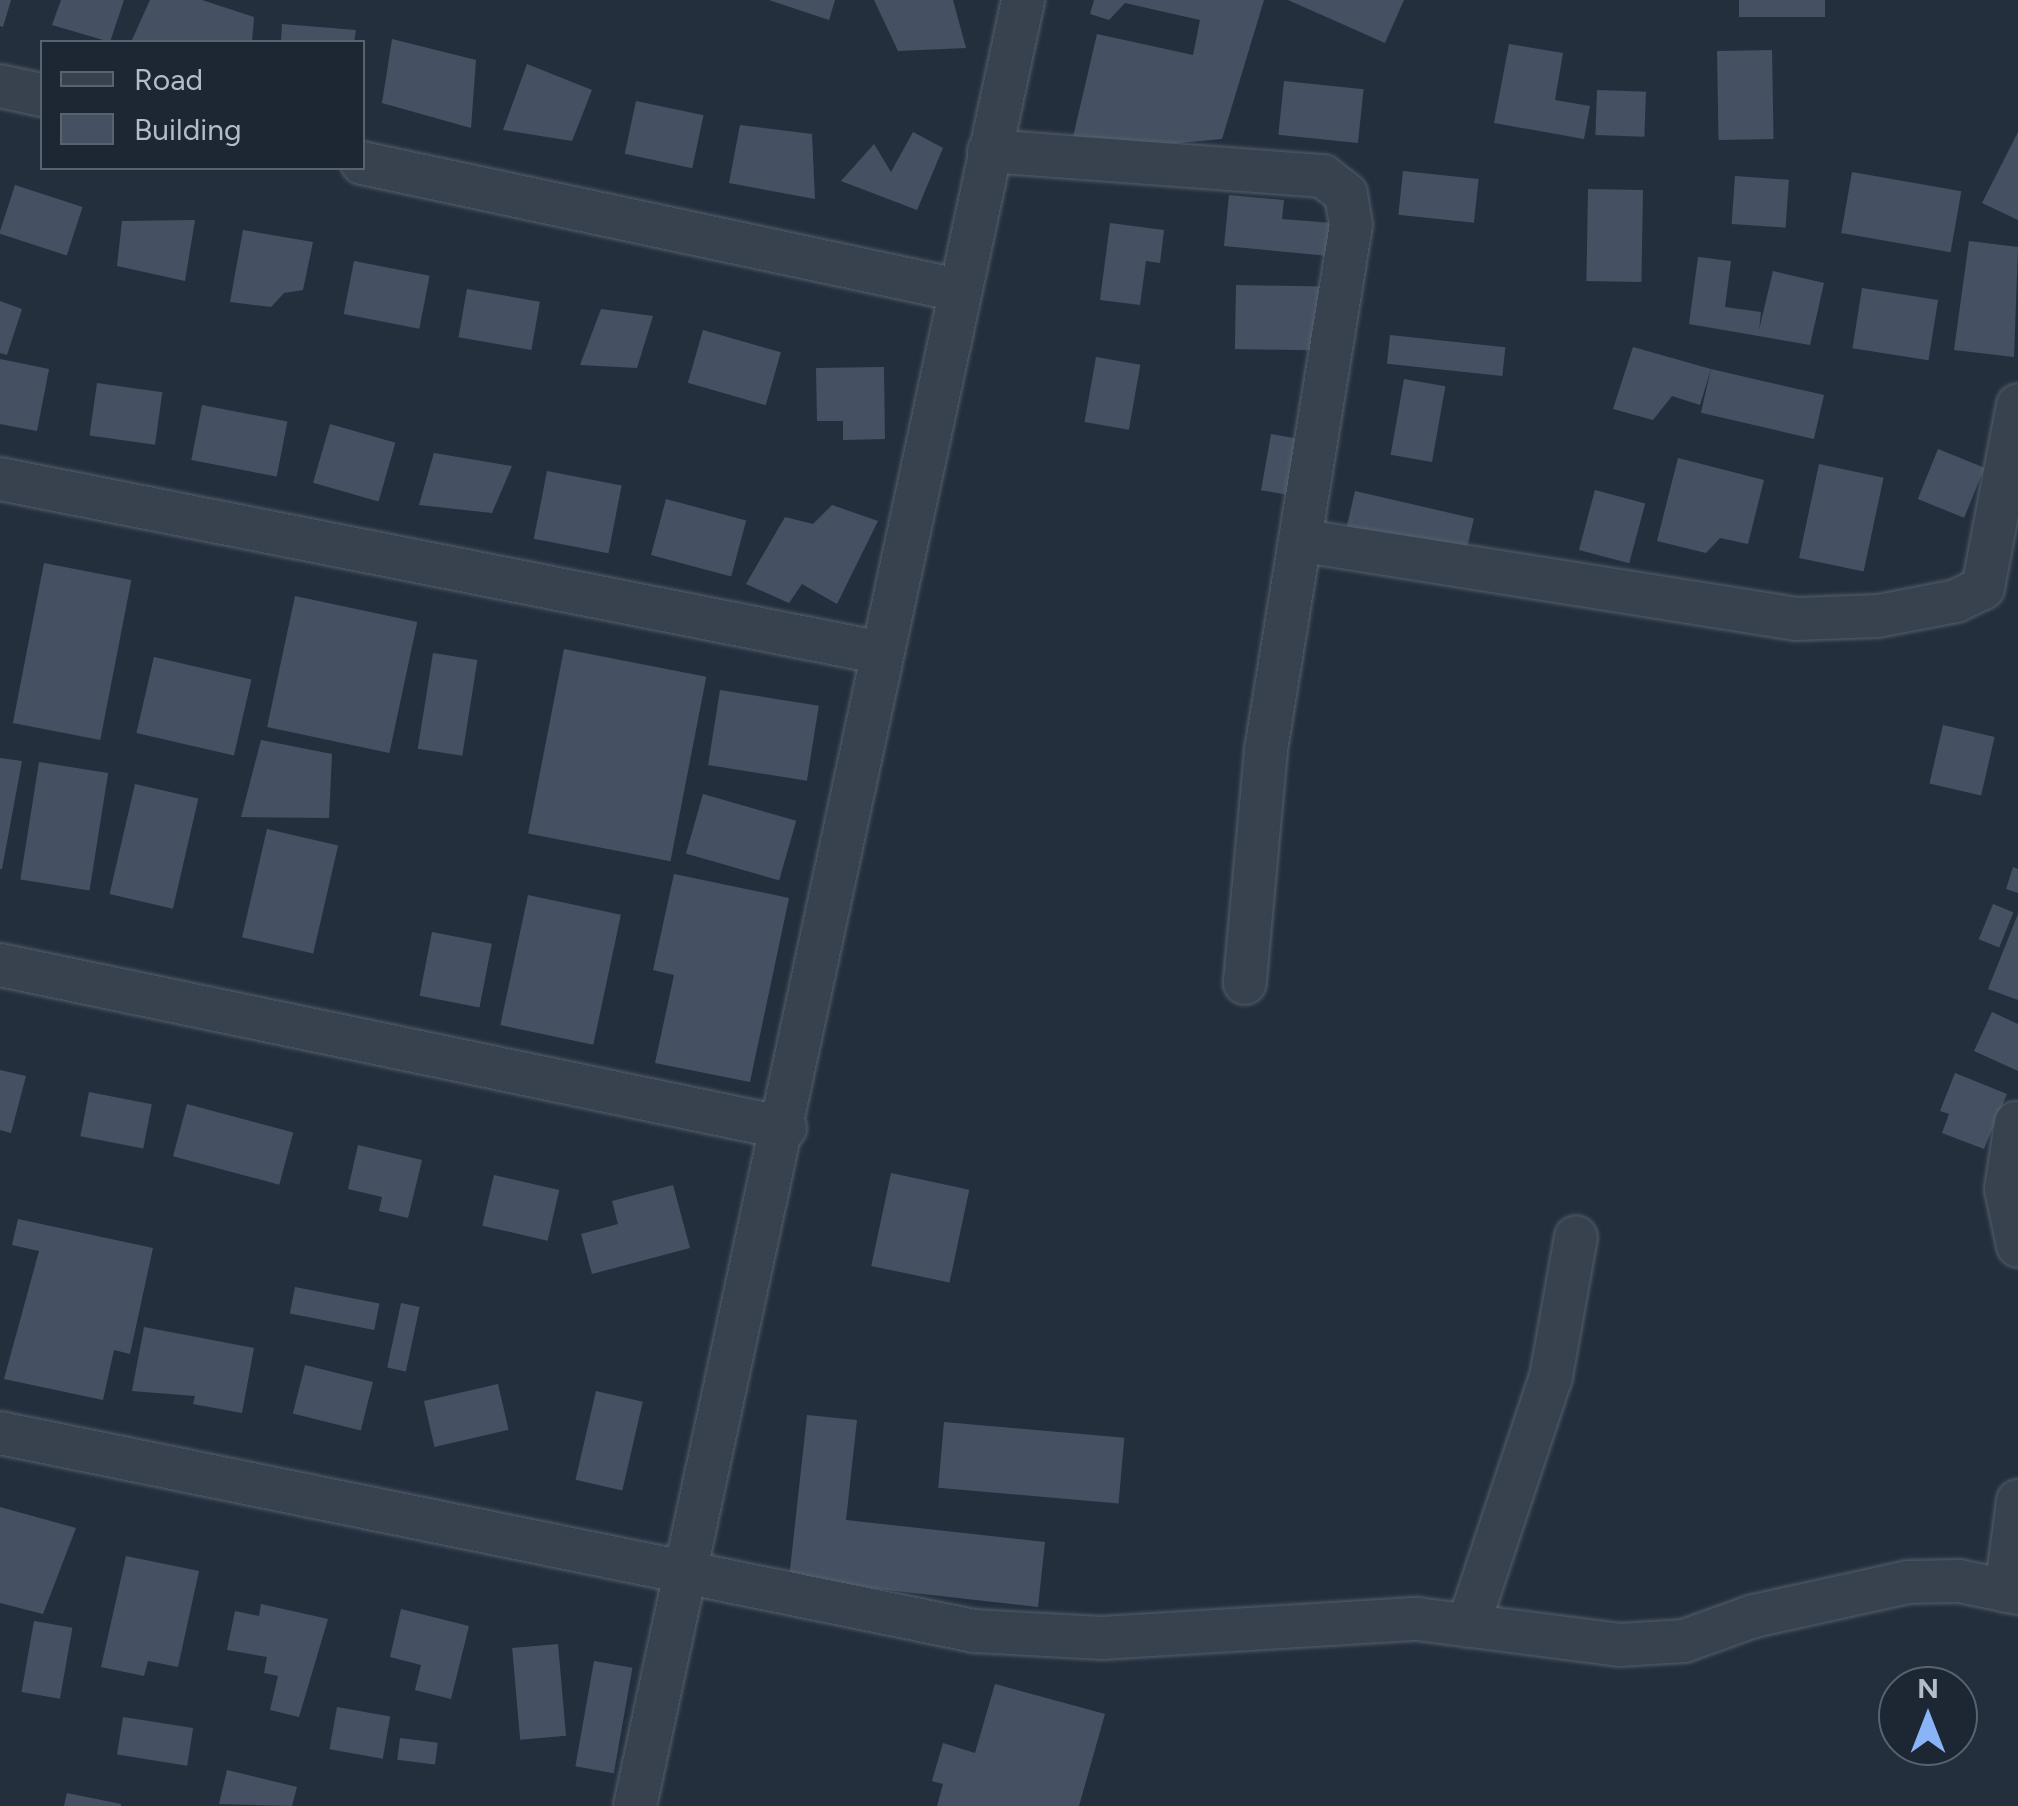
<!DOCTYPE html>
<html>
<head>
<meta charset="utf-8">
<style>
  body { margin:0 }
  #map { position:relative; width:2018px; height:1806px; overflow:hidden; background:#242f3e; font-family:Figtree,sans-serif }
  div>[style] { position:absolute }
  [style*='--x'] { left:calc(var(--x)*1px); top:calc(var(--y)*1px); width:calc(var(--w)*1px); rotate:calc(var(--a)*1deg) }
  .building>* { inset:0; background:#455162; transform-origin:0 0 }
  .roads { filter:drop-shadow(0 0 2px #565f6c) drop-shadow(0 0 2px #565f6c) }
  .minor>* { height:42px; margin:-21px; padding:0 21px; transform-origin:21px; border-radius:21px; background:#38414e }
  span { translate:-50% -50%; white-space:nowrap; text-align:center; line-height:1.15; -webkit-text-stroke:8px #1d2633; paint-order:stroke }
  .legend { position:absolute; left:40px; top:40px; width:325px; height:130px; box-sizing:border-box; background:#1d2633; border:2px solid #59626f; margin:0; padding:12px 18px; list-style:none; font-size:30px; color:#b4bcc9 }
  .legend li { display:flex; align-items:center; gap:20px; height:50px }
  .legend b { width:50px; border:2px solid #59626f }
  .north { position:absolute; left:1878px; top:1666px; width:100px; height:100px; box-sizing:border-box; background:#1d2633; border:2px solid #59626f; border-radius:50%; rotate:0deg; font-size:28px; font-weight:700; line-height:40px; text-align:center; color:#b4bcc9 }
  .north::after { content:''; display:block; margin:auto; width:35px; height:45px; background:#8ab4f8; clip-path:polygon(50% 0,100% 100%,50% 72%,0 100%) }
</style>
</head>
<body>
<div id="map">
  <div class="building">
    <i style="clip-path:polygon(0 0,11px 0,3px 27px,0 26px)"></i>
    <i style="clip-path:polygon(61px 0,124px 0,110px 42px,52px 25px)"></i>
    <i style="clip-path:polygon(150px 0,202px 0,254px 17px,252px 42px,131px 42px)"></i>
    <i style="clip-path:polygon(769px 0,835px 0,829px 20px)"></i>
    <i style="clip-path:polygon(874px 0,953px 0,966px 48px,898px 51px)"></i>
    <i style="clip-path:polygon(1094px 0,1264px 0,1222px 139px,1123px 148px,1073px 137px,1097px 34px,1193px 55px,1200px 20px,1125px 3px,1109px 20px,1090px 14px)"></i>
    <i style="clip-path:polygon(1288px 0,1404px 0,1385px 43px)"></i>
    <i style="left:1739px;top:0;width:86px;height:17px"></i>
    <i style="clip-path:polygon(282px 24px,356px 30px,354px 42px,281px 42px)"></i>
    <i style="clip-path:polygon(392px 39px,476px 60px,471px 128px,382px 103px)"></i>
    <i style="clip-path:polygon(1509px 44px,1563px 53px,1555px 100px,1590px 106px,1584px 139px,1494px 123px)"></i>
    <i style="left:1772px;top:50px;width:89px;height:55px;rotate:89deg"></i>
    <i style="clip-path:polygon(527px 64px,592px 90px,572px 141px,503px 130px)"></i>
    <i style="left:1284px;top:81px;width:80px;height:54px;rotate:6deg"></i>
    <i style="left:1597px;top:90px;width:49px;height:45px;rotate:2deg"></i>
    <i style="left:636px;top:101px;width:69px;height:54px;rotate:12deg"></i>
    <i style="clip-path:polygon(740px 125px,812px 134px,815px 199px,729px 183px)"></i>
    <i style="clip-path:polygon(913px 132px,943px 148px,917px 210px,841px 181px,874px 144px,891px 172px)"></i>
    <i style="clip-path:polygon(2018px 132px,2018px 220px,1982px 203px)"></i>
    <i style="left:1403px;top:171px;width:76px;height:44px;rotate:6deg"></i>
    <i style="left:1852px;top:172px;width:111px;height:62px;rotate:10deg"></i>
    <i style="left:1735px;top:176px;width:54px;height:48px;rotate:4deg"></i>
    <i style="left:15px;top:185px;width:71px;height:51px;rotate:18deg"></i>
    <i style="left:1588px;top:189px;width:55px;height:92px;rotate:1deg"></i>
    <i style="clip-path:polygon(1229px 195px,1284px 200px,1282px 219px,1333px 223px,1329px 256px,1224px 246px)"></i>
    <i style="clip-path:polygon(195px 220px,185px 281px,117px 266px,122px 221px)"></i>
    <i style="clip-path:polygon(1110px 223px,1164px 230px,1160px 263px,1146px 261px,1140px 305px,1100px 300px)"></i>
    <i style="clip-path:polygon(243px 230px,313px 242px,303px 290px,284px 293px,271px 307px,230px 302px)"></i>
    <i style="clip-path:polygon(1969px 241px,2018px 247px,2014px 357px,1954px 350px)"></i>
    <i style="clip-path:polygon(1698px 257px,1731px 261px,1725px 307px,1761px 312px,1759px 330px,1773px 271px,1824px 283px,1810px 345px,1689px 324px)"></i>
    <i style="left:354px;top:261px;width:77px;height:54px;rotate:11deg"></i>
    <i style="left:1236px;top:285px;width:87px;height:64px;rotate:1deg"></i>
    <i style="left:1862px;top:288px;width:77px;height:61px;rotate:9deg"></i>
    <i style="left:467px;top:289px;width:74px;height:49px;rotate:10deg"></i>
    <i style="clip-path:polygon(0 301px,22px 309px,7px 355px,0 353px)"></i>
    <i style="clip-path:polygon(601px 309px,653px 316px,637px 368px,580px 365px)"></i>
    <i style="left:703px;top:330px;width:81px;height:55px;rotate:16deg"></i>
    <i style="left:1390px;top:335px;width:116px;height:29px;rotate:6deg"></i>
    <i style="clip-path:polygon(1633px 347px,1711px 369px,1700px 405px,1672px 396px,1653px 420px,1613px 409px)"></i>
    <i style="left:1096px;top:357px;width:45px;height:66px;rotate:10deg"></i>
    <i style="clip-path:polygon(0 359px,49px 369px,37px 431px,0 424px)"></i>
    <i style="clip-path:polygon(884px 367px,885px 439px,843px 440px,843px 421px,817px 421px,816px 368px)"></i>
    <i style="left:1711px;top:369px;width:116px;height:45px;rotate:13deg"></i>
    <i style="left:1404px;top:379px;width:42px;height:77px;rotate:10deg"></i>
    <i style="left:97px;top:383px;width:66px;height:53px;rotate:8deg"></i>
    <i style="left:202px;top:405px;width:87px;height:56px;rotate:11deg"></i>
    <i style="left:330px;top:424px;width:68px;height:61px;rotate:16deg"></i>
    <i style="left:1271px;top:434px;width:42px;height:57px;rotate:10deg"></i>
    <i style="left:1938px;top:449px;width:50px;height:54px;rotate:22deg"></i>
    <i style="clip-path:polygon(434px 453px,512px 466px,492px 513px,419px 505px)"></i>
    <i style="clip-path:polygon(1678px 458px,1764px 480px,1748px 544px,1720px 538px,1706px 553px,1657px 541px)"></i>
    <i style="left:1819px;top:464px;width:66px;height:96px;rotate:12deg"></i>
    <i style="left:547px;top:471px;width:76px;height:69px;rotate:11deg"></i>
    <i style="left:1595px;top:490px;width:52px;height:62px;rotate:15deg"></i>
    <i style="left:1355px;top:491px;width:122px;height:44px;rotate:13deg"></i>
    <i style="left:666px;top:499px;width:83px;height:58px;rotate:15deg"></i>
    <i style="clip-path:polygon(832px 505px,878px 521px,837px 604px,802px 584px,789px 603px,746px 584px,785px 517px,813px 524px)"></i>
    <i style="left:44px;top:563px;width:89px;height:163px;rotate:11deg"></i>
    <i style="left:295px;top:596px;width:125px;height:134px;rotate:12deg"></i>
    <i style="left:564px;top:649px;width:145px;height:188px;rotate:11deg"></i>
    <i style="left:433px;top:653px;width:45px;height:97px;rotate:9deg"></i>
    <i style="left:154px;top:657px;width:100px;height:78px;rotate:13deg"></i>
    <i style="left:720px;top:690px;width:100px;height:76px;rotate:9deg"></i>
    <i style="left:1943px;top:725px;width:53px;height:60px;rotate:13deg"></i>
    <i style="clip-path:polygon(261px 740px,332px 754px,329px 818px,241px 817px)"></i>
    <i style="clip-path:polygon(0 758px,22px 761px,2px 869px,0 869px)"></i>
    <i style="left:39px;top:762px;width:70px;height:119px;rotate:9deg"></i>
    <i style="left:135px;top:784px;width:65px;height:113px;rotate:13deg"></i>
    <i style="left:703px;top:794px;width:97px;height:62px;rotate:16deg"></i>
    <i style="left:267px;top:829px;width:73px;height:111px;rotate:13deg"></i>
    <i style="clip-path:polygon(2013px 867px,2018px 869px,2018px 893px,2006px 889px)"></i>
    <i style="clip-path:polygon(674px 874px,789px 898px,750px 1082px,655px 1063px,674px 975px,653px 970px)"></i>
    <i style="left:528px;top:895px;width:95px;height:133px;rotate:12deg"></i>
    <i style="left:1993px;top:904px;width:22px;height:38px;rotate:22deg"></i>
    <i style="clip-path:polygon(2018px 914px,2018px 1000px,1988px 989px)"></i>
    <i style="left:432px;top:932px;width:61px;height:65px;rotate:11deg"></i>
    <i style="clip-path:polygon(1992px 1012px,2018px 1024px,2018px 1071px,1974px 1051px)"></i>
    <i style="clip-path:polygon(0 1070px,26px 1076px,11px 1133px,0 1130px)"></i>
    <i style="clip-path:polygon(1955px 1073px,2007px 1094px,1984px 1149px,1942px 1133px,1949px 1114px,1940px 1111px)"></i>
    <i style="left:89px;top:1092px;width:64px;height:45px;rotate:11deg"></i>
    <i style="left:187px;top:1104px;width:110px;height:54px;rotate:15deg"></i>
    <i style="clip-path:polygon(358px 1145px,422px 1160px,408px 1218px,379px 1211px,382px 1197px,348px 1189px)"></i>
    <i style="left:891px;top:1173px;width:80px;height:95px;rotate:12deg"></i>
    <i style="left:494px;top:1175px;width:67px;height:52px;rotate:13deg"></i>
    <i style="clip-path:polygon(673px 1185px,690px 1248px,592px 1274px,581px 1234px,618px 1224px,612px 1201px)"></i>
    <i style="clip-path:polygon(18px 1219px,153px 1248px,130px 1354px,114px 1350px,103px 1400px,4px 1379px,39px 1251px,12px 1245px)"></i>
    <i style="left:295px;top:1287px;width:86px;height:27px;rotate:11deg"></i>
    <i style="left:401px;top:1303px;width:19px;height:66px;rotate:12deg"></i>
    <i style="clip-path:polygon(144px 1327px,254px 1348px,242px 1413px,193px 1404px,195px 1396px,132px 1391px)"></i>
    <i style="left:305px;top:1365px;width:70px;height:50px;rotate:14deg"></i>
    <i style="left:498px;top:1384px;width:47px;height:76px;rotate:77deg"></i>
    <i style="left:596px;top:1391px;width:48px;height:91px;rotate:13deg"></i>
    <i style="clip-path:polygon(807px 1415px,857px 1420px,846px 1520px,1045px 1542px,1038px 1607px,789px 1579px)"></i>
    <i style="left:944px;top:1422px;width:181px;height:66px;rotate:5deg"></i>
    <i style="clip-path:polygon(0 1507px,76px 1528px,43px 1614px,0 1603px)"></i>
    <i style="clip-path:polygon(126px 1556px,199px 1571px,178px 1667px,148px 1661px,144px 1676px,101px 1667px)"></i>
    <i style="clip-path:polygon(261px 1604px,328px 1619px,299px 1717px,270px 1710px,278px 1676px,264px 1673px,267px 1657px,227px 1650px,235px 1611px,259px 1616px)"></i>
    <i style="clip-path:polygon(401px 1609px,469px 1626px,451px 1699px,415px 1690px,421px 1665px,390px 1657px)"></i>
    <i style="left:34px;top:1621px;width:39px;height:72px;rotate:10deg"></i>
    <i style="left:558px;top:1644px;width:92px;height:46px;rotate:85deg"></i>
    <i style="left:594px;top:1661px;width:39px;height:107px;rotate:10deg"></i>
    <i style="clip-path:polygon(995px 1684px,1105px 1714px,1079px 1806px,937px 1806px,943px 1784px,932px 1781px,943px 1743px,975px 1753px)"></i>
    <i style="left:337px;top:1707px;width:54px;height:43px;rotate:10deg"></i>
    <i style="left:123px;top:1717px;width:71px;height:38px;rotate:9deg"></i>
    <i style="left:400px;top:1738px;width:38px;height:22px;rotate:7deg"></i>
    <i style="clip-path:polygon(227px 1770px,297px 1787px,292px 1806px,219px 1804px)"></i>
    <i style="clip-path:polygon(67px 1793px,121px 1804px,121px 1806px,64px 1806px)"></i>
  </div>
  <div class="roads">
    <div class="minor">
      <i style="--x:0;--y:86;--w:43;--a:12.1"></i>
      <i style="--x:989;--y:151;--w:335;--a:4.3"></i>
      <i style="--x:1323;--y:176;--w:29;--a:38"></i>
      <i style="--x:1346;--y:194;--w:31;--a:81"></i>
      <i style="--x:1351;--y:225;--w:532;--a:99.2"></i>
      <i style="--x:1266;--y:750;--w:234;--a:95.2"></i>
      <i style="--x:362;--y:163;--w:609;--a:12.03"></i>
      <i style="--x:0;--y:479;--w:899;--a:11.16"></i>
      <i style="--x:1304;--y:541;--w:498;--a:9"></i>
      <i style="--x:1796;--y:619;--w:82;--a:-2.1"></i>
      <i style="--x:1878;--y:616;--w:79;--a:-10.9"></i>
      <i style="--x:1956;--y:601;--w:30;--a:-26"></i>
      <i style="--x:1983;--y:588;--w:186;--a:-79.2"></i>
      <i style="--x:0;--y:965;--w:802;--a:11.73"></i>
      <i style="--x:2016;--y:1123;--w:67;--a:98.6"></i>
      <i style="--x:2006;--y:1189;--w:58;--a:78.1"></i>
      <i style="--x:0;--y:1433;--w:994;--a:11.49"></i>
      <i style="--x:974;--y:1631;--w:128;--a:3.1"></i>
      <i style="--x:1102;--y:1638;--w:316;--a:-3.5"></i>
      <i style="--x:1417;--y:1619;--w:204;--a:7.3"></i>
      <i style="--x:1619;--y:1645;--w:65;--a:-3.5"></i>
      <i style="--x:1684;--y:1641;--w:74;--a:-19.7"></i>
      <i style="--x:1754;--y:1616;--w:158;--a:-12.4"></i>
      <i style="--x:1908;--y:1582;--w:51;--a:-1.1"></i>
      <i style="--x:1959;--y:1581;--w:60;--a:11.5"></i>
      <i style="--x:2006;--y:1591;--w:91;--a:-82.4"></i>
      <i style="--x:1468;--y:1626;--w:262;--a:-71.6"></i>
      <i style="--x:1551;--y:1377;--w:142;--a:-79.9"></i>
      <i style="--x:635;--y:1806;--w:1847;--a:-77.87"></i>
    </div>
  </div>
  <ul class="legend">
  <li><b style="height:12px;background:#38414e"></b>Road</li>
  <li><b style="height:28px;background:#455162"></b>Building</li>
  </ul>
  <div class="north">N</div>
</div>
</body>
</html>
